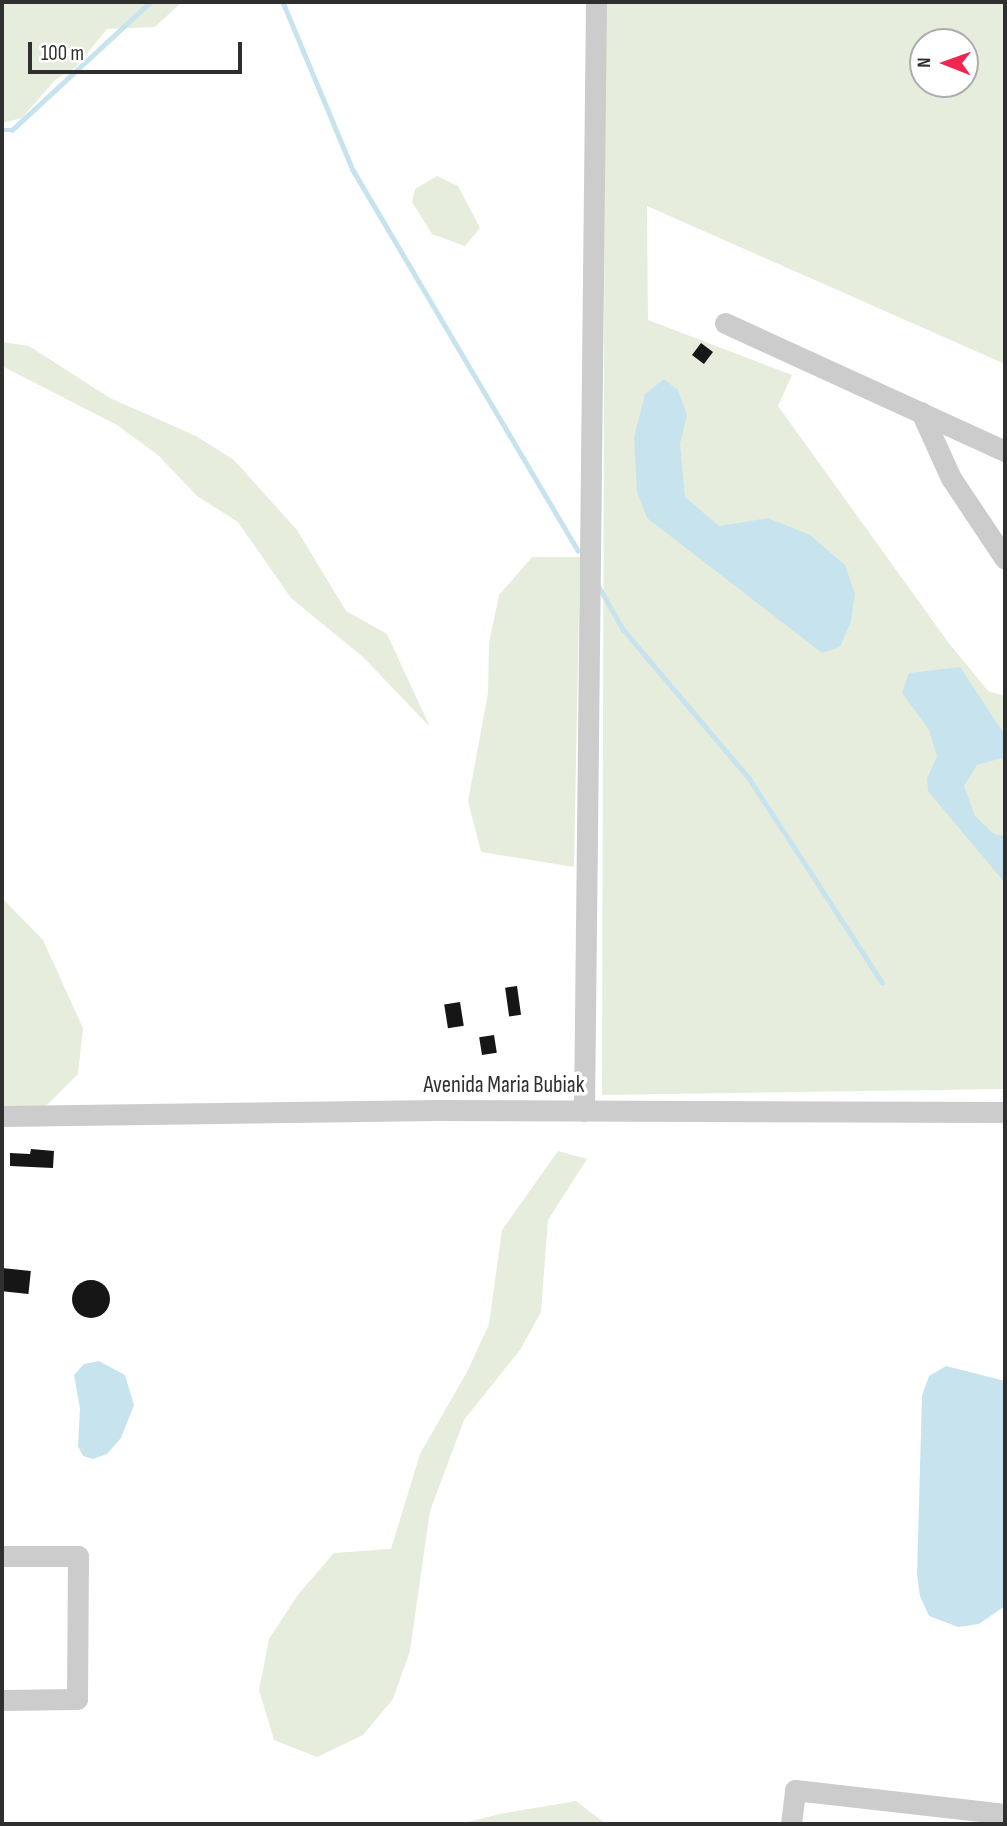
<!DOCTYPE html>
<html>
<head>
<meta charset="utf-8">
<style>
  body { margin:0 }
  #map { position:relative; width:1007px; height:1826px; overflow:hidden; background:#fff; font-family:"Sofia Sans Condensed",sans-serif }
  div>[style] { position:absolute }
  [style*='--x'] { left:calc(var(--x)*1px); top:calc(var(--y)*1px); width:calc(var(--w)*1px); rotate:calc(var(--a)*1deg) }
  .green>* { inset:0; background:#e7eddc }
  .water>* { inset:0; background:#c7e4ee }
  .stream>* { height:4.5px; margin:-2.25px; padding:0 2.25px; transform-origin:2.25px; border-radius:2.25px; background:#c7e4ee }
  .building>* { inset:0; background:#161616; transform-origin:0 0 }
  .round { border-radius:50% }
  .minor>* { height:21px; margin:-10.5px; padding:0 10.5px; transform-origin:10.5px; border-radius:10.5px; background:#ccc }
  span { translate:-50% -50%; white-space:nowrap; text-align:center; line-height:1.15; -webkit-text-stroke:7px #fff; paint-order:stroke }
  .street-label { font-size:23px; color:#2f2f2f }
  .frame { position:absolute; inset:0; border:4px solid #2f2f2f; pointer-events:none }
  .north { position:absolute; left:909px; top:28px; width:70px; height:70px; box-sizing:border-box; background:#fff; border:2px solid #acacac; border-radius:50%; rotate:271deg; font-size:19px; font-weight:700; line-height:28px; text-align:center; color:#2f2f2f }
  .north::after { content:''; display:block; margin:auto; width:24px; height:32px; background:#f1264e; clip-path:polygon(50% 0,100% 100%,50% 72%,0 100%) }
  .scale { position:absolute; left:28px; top:42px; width:214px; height:32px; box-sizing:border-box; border:4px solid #2f2f2f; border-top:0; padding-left:9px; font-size:21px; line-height:24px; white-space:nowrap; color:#2f2f2f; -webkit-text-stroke:5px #fff; paint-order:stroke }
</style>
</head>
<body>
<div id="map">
  <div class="green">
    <i style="clip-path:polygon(2px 2px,182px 2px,155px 27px,107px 29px,76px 67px,55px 80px,22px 118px,2px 123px)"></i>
    <i style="clip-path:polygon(evenodd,605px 2px,1005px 2px,1005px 364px,647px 206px,648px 320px,792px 375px,778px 406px,948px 642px,988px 691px,1005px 696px,1005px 1089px,602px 1095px,605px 2px,923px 42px,965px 42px,965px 84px,923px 84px,923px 42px)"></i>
    <i style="clip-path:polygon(437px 176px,458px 186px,480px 228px,465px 246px,432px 234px,412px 202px,415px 189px)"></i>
    <i style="clip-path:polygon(2px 342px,29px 346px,110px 398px,196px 436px,234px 460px,297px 530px,346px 611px,387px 634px,430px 727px,363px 657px,291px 598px,238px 522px,197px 496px,159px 456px,117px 425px,2px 366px)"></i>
    <i style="clip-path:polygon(532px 557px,580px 557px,574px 867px,481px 852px,468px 801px,488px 693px,489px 643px,499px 595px)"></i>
    <i style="clip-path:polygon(2px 898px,43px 940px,83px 1028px,78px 1074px,40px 1112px,2px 1121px)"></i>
    <i style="clip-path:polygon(558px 1151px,587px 1159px,548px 1220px,541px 1312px,520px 1350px,464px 1420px,430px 1511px,410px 1651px,393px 1699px,363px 1735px,317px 1757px,274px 1740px,259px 1690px,269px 1639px,297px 1596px,334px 1553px,391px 1549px,420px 1454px,467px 1372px,489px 1324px,502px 1230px)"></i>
    <i style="clip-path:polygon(576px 1801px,606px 1824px,461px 1824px,499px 1814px)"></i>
  </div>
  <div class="water">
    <i style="clip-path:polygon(664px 379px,678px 390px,687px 415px,680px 444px,685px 497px,719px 526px,768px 518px,810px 535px,845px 565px,855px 594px,851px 621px,840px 647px,822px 653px,647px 518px,637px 492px,634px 437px,645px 394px)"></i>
    <i style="clip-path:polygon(960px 667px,1005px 735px,1005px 757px,977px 765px,964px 786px,975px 816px,994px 834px,1005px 836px,1005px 883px,928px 791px,927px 778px,937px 757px,929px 730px,902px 693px,909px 673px)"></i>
    <i style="clip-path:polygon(99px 1361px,125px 1375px,134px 1405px,121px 1438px,107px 1454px,93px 1459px,83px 1456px,78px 1446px,80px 1409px,74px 1375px,84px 1364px)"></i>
    <i style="clip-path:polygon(946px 1366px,1005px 1381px,1005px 1606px,979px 1624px,958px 1627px,929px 1616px,920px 1596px,917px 1575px,922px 1396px,929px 1376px)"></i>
  </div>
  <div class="stream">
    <i style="--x:283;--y:2;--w:182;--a:67.4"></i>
    <i style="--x:353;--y:170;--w:442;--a:59.4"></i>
    <i style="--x:2;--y:130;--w:10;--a:0"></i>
    <i style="--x:12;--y:130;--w:188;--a:-42.8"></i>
    <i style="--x:598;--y:585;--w:51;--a:60.4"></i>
    <i style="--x:623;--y:629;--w:195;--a:49.8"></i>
    <i style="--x:749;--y:778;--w:244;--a:56.9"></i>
  </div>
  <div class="building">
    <i style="left:701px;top:343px;width:15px;height:15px;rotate:37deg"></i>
    <i style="left:517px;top:986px;width:29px;height:12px;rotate:82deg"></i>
    <i style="left:460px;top:1002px;width:24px;height:16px;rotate:81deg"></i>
    <i style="left:494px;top:1035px;width:18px;height:15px;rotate:81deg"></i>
    <i style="clip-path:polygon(31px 1149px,54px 1151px,53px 1168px,10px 1166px,10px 1153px,30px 1154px)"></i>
    <i style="left:2px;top:1268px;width:29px;height:23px;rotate:6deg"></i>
    <i class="round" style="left:72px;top:1280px;width:38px;height:38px"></i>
  </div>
  <div class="minor">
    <i style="--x:725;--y:323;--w:308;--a:24.6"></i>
    <i style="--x:921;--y:412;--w:72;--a:65.6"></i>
    <i style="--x:951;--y:478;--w:97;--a:56.3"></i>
    <i style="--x:584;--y:1111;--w:1109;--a:-89.38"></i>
    <i style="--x:2;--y:1116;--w:435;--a:-0.8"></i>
    <i style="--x:437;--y:1110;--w:568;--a:0.2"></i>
    <i style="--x:2;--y:1556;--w:76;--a:0"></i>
    <i style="--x:78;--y:1556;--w:143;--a:90.4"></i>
    <i style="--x:77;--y:1699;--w:75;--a:179.2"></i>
    <i style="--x:791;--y:1824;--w:34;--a:-83"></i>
    <i style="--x:795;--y:1790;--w:211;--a:6.5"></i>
  </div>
  <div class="street-label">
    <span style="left:504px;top:1085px">Avenida Maria Bubiak</span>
  </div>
  <div class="frame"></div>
  <div class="north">N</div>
  <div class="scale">100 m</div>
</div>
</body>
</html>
